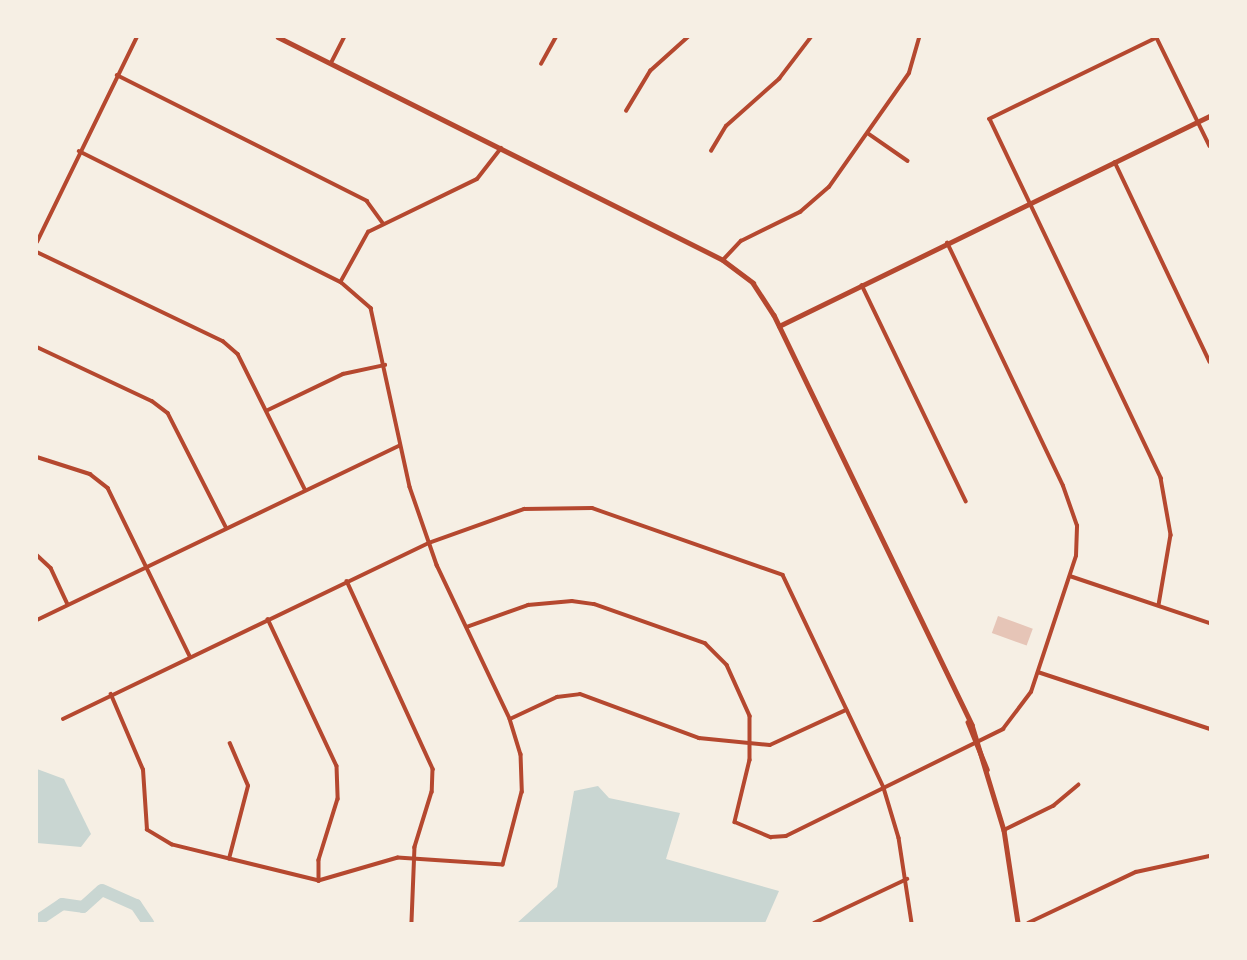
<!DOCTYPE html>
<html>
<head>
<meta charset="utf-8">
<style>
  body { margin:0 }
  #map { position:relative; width:1247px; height:960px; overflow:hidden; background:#f6efe4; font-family:Raleway,sans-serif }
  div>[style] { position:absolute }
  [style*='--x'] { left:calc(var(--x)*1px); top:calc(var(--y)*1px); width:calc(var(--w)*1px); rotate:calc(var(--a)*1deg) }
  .water>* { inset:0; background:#c9d6d2 }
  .river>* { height:12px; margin:-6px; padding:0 6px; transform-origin:6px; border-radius:6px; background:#c9d6d2 }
  .building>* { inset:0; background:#e6c5b7; transform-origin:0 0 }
  .minor>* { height:3.5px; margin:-1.75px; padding:0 1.75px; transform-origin:1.75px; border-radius:1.75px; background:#b5482f }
  .tertiary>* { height:4.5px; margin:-2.25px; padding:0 2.25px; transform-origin:2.25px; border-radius:2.25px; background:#b5482f }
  span { translate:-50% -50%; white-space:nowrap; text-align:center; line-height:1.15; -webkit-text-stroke:5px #f6efe4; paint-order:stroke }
  .frame { position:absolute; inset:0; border:38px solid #f6efe4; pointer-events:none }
</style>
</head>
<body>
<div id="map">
  <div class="water">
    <i style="clip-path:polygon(37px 769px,64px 779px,91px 834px,81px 847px,37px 843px)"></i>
    <i style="clip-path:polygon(598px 786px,609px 798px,680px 813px,666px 859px,779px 891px,765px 923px,517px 923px,557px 887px,574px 791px)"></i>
  </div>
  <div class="river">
    <i style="--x:37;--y:921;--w:30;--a:-34"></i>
    <i style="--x:62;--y:904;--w:21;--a:8"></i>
    <i style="--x:83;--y:907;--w:25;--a:-42"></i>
    <i style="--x:102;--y:890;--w:37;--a:24"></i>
    <i style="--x:136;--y:905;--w:22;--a:56"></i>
  </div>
  <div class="building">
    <i style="left:998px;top:616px;width:37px;height:18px;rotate:20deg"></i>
  </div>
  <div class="minor">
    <i style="--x:1157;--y:38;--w:186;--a:154.1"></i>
    <i style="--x:990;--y:119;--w:398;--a:64.5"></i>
    <i style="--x:1161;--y:478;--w:58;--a:80"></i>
    <i style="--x:1171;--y:535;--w:71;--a:99.7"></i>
    <i style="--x:1157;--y:38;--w:120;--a:63.9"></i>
    <i style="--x:331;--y:63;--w:29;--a:-63"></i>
    <i style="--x:541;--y:64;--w:31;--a:-61"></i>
    <i style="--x:117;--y:75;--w:280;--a:26.7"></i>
    <i style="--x:367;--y:201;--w:27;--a:54"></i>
    <i style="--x:626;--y:111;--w:47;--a:-59"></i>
    <i style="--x:650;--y:71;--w:51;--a:-41.8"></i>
    <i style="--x:869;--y:134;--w:47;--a:34.7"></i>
    <i style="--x:79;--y:151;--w:293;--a:26.6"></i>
    <i style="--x:341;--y:282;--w:40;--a:41"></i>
    <i style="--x:371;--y:308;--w:183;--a:77.7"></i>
    <i style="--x:410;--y:487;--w:83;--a:70.9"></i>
    <i style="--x:437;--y:565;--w:170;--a:64.6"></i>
    <i style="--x:510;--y:719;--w:37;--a:73"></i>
    <i style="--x:521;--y:754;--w:38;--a:88"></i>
    <i style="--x:522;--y:792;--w:75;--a:104.6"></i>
    <i style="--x:503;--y:865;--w:105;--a:-176.2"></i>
    <i style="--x:398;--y:858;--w:82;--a:163.8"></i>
    <i style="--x:319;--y:881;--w:151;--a:-166.2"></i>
    <i style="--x:172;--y:845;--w:29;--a:-149"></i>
    <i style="--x:147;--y:830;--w:60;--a:-93.8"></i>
    <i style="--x:143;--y:770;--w:82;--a:-113.1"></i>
    <i style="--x:711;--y:151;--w:29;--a:-59"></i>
    <i style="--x:726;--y:126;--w:71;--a:-41.6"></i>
    <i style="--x:779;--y:79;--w:53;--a:-52.7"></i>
    <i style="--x:1115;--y:162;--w:221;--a:64.6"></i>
    <i style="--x:37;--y:242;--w:228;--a:-64"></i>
    <i style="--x:37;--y:252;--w:206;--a:25.6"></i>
    <i style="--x:223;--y:341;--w:20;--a:41"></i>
    <i style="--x:238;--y:354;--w:151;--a:63.6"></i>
    <i style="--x:723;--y:260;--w:26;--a:-47"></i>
    <i style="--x:741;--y:241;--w:66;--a:-26.2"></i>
    <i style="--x:800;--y:212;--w:38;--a:-41"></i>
    <i style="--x:829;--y:187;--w:139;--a:-54.9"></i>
    <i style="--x:909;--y:73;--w:37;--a:-74"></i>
    <i style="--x:341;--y:281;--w:56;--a:-61.1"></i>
    <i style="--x:368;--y:232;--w:121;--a:-25.9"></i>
    <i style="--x:477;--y:179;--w:39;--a:-52"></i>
    <i style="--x:862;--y:285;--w:240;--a:64.3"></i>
    <i style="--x:37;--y:347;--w:127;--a:25.2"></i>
    <i style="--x:152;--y:401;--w:20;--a:37"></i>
    <i style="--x:168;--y:413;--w:128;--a:63"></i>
    <i style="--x:268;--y:410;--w:83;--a:-25.6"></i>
    <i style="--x:343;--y:374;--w:43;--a:-12.1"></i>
    <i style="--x:37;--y:457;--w:56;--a:17.8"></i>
    <i style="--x:90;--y:474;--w:23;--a:38"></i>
    <i style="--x:108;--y:488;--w:187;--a:64"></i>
    <i style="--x:37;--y:555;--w:19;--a:43"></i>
    <i style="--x:51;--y:568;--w:40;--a:65"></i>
    <i style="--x:1070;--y:576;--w:148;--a:18.6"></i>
    <i style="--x:347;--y:581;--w:207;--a:65.4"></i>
    <i style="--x:433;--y:769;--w:23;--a:92"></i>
    <i style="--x:432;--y:792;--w:58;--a:107.2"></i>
    <i style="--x:415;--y:847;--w:76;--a:92.3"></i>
    <i style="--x:268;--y:619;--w:162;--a:64.9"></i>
    <i style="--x:337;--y:766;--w:33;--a:88"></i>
    <i style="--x:338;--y:799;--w:64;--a:107.3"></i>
    <i style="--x:319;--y:860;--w:21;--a:90"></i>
    <i style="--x:37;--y:620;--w:402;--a:-25.7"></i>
    <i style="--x:467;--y:627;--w:65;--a:-19.8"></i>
    <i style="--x:528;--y:605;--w:44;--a:-5.2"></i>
    <i style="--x:572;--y:601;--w:22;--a:8"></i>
    <i style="--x:594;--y:604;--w:118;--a:19.4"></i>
    <i style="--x:705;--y:643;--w:31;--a:45"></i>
    <i style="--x:727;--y:665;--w:56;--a:65.7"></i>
    <i style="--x:750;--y:716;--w:44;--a:90"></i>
    <i style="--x:750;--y:760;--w:64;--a:103.6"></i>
    <i style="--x:735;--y:822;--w:39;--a:23"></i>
    <i style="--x:771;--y:837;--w:15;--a:-4"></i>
    <i style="--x:786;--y:836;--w:242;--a:-26.2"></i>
    <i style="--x:1003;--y:729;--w:46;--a:-52.9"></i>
    <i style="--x:1031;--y:692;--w:143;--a:-71.7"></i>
    <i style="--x:1076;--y:556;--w:30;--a:-88"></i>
    <i style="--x:1077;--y:526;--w:42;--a:-109.3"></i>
    <i style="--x:1063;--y:486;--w:269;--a:-115.5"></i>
    <i style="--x:1038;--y:672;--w:181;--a:18.3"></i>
    <i style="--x:63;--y:719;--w:406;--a:-25.7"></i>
    <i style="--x:429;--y:543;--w:101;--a:-19.7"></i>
    <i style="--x:524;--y:509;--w:68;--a:-0.8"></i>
    <i style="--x:592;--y:508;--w:202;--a:19.3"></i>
    <i style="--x:783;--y:575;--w:236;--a:64.6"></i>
    <i style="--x:884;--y:788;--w:52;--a:73.3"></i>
    <i style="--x:899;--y:838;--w:86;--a:81.3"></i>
    <i style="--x:510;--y:719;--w:52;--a:-25.1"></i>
    <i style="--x:557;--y:697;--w:23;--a:-7"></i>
    <i style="--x:580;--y:694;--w:127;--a:20.3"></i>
    <i style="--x:699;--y:738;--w:71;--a:5.6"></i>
    <i style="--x:770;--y:745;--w:84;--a:-24.7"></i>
    <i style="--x:1004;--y:830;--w:55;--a:-26.1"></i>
    <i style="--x:1053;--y:806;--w:33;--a:-40"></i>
    <i style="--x:229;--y:859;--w:75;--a:-75.4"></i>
    <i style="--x:248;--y:786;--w:46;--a:-113.2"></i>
    <i style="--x:814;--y:923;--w:103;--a:-25.3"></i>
    <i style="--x:1028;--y:923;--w:119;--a:-25.3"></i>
    <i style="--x:1136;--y:872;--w:76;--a:-12.2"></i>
  </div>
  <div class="tertiary">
    <i style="--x:278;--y:37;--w:498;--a:26.6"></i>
    <i style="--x:723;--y:260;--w:38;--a:37"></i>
    <i style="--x:753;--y:283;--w:38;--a:57"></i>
    <i style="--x:774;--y:315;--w:455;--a:64.2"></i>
    <i style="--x:972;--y:725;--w:110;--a:73.1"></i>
    <i style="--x:1004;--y:830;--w:94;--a:81.4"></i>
    <i style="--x:779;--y:326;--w:479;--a:-26"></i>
    <i style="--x:968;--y:722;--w:51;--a:68"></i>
  </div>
  <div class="frame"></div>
</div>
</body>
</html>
